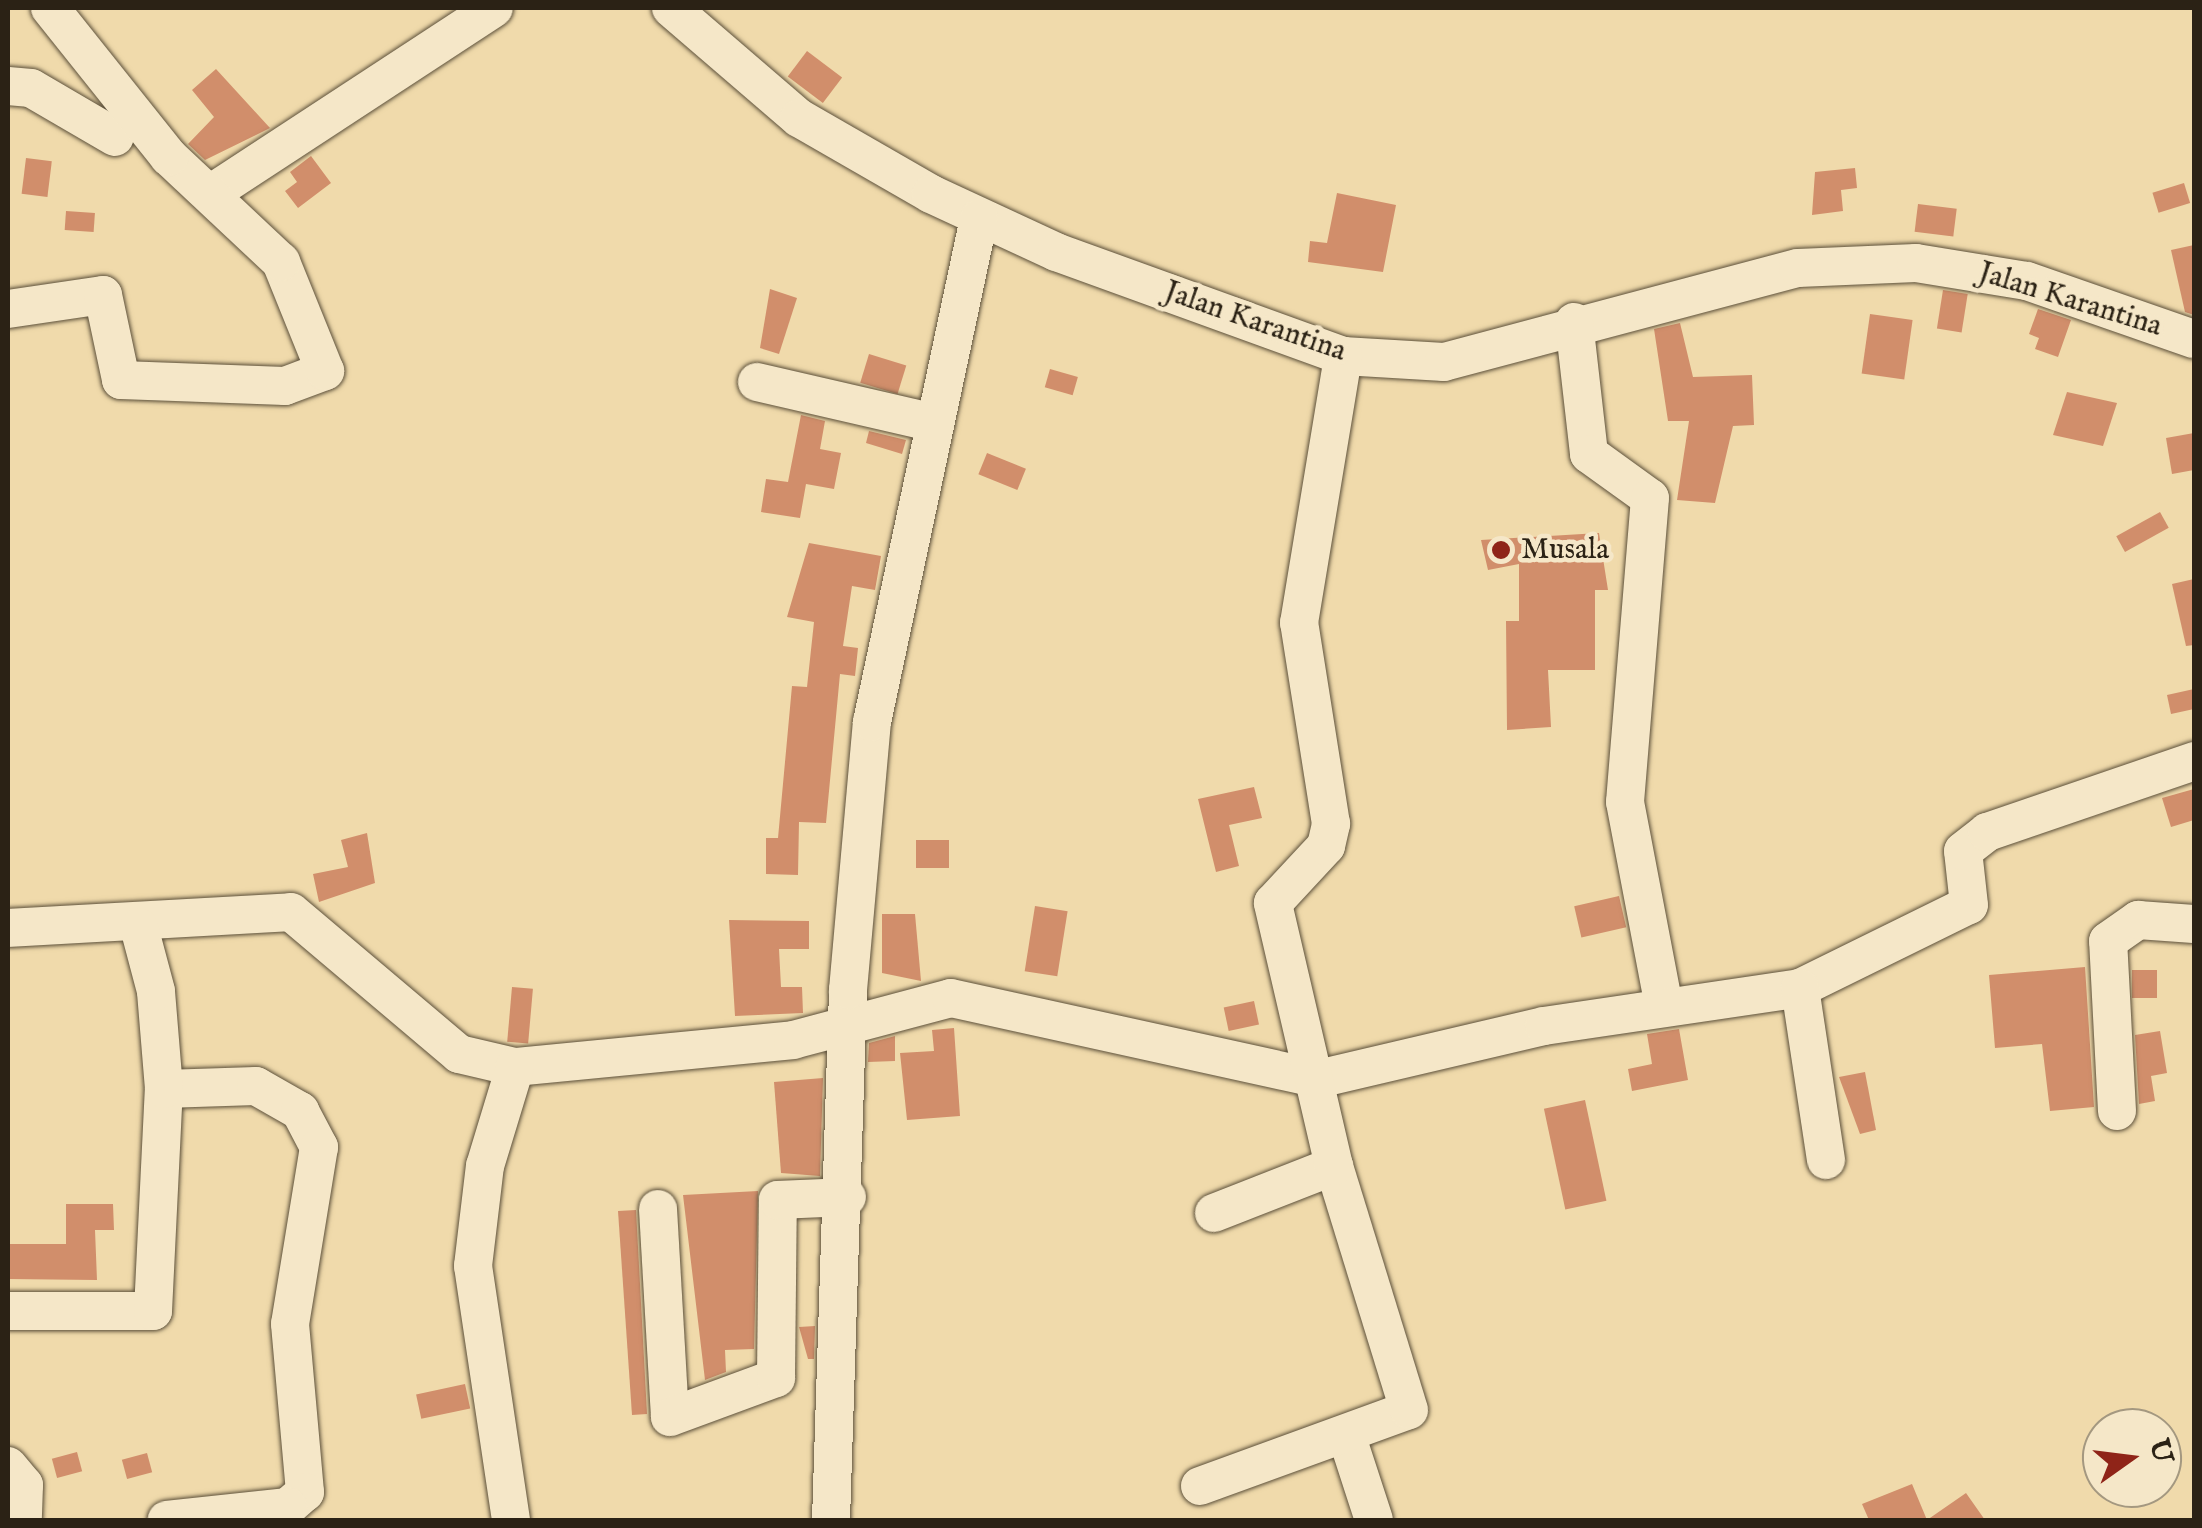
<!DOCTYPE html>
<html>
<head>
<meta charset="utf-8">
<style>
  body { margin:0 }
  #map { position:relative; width:2202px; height:1528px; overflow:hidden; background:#f0daab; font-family:"IM FELL English",serif }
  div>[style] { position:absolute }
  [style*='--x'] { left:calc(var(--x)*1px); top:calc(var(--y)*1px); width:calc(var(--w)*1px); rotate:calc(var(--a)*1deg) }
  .building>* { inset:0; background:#d18e6b; transform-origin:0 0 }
  .roads { filter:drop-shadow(0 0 2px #5c503a) drop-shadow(0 0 2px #5c503a) }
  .minor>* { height:38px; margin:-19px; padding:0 19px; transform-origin:19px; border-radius:19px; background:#f5e7c8 }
  .dots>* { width:28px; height:28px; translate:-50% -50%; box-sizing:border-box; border:5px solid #f5e7c8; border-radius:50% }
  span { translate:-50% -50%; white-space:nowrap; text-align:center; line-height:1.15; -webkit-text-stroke:9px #f5e7c8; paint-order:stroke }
  .street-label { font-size:30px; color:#2b2215 }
  .poi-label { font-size:30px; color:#2b2215 }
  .left { translate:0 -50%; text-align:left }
  .frame { position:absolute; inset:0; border:10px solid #2b2215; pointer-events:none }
  .north { position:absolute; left:2082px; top:1408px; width:100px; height:100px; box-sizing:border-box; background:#f5e7c8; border:2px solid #a49880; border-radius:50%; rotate:76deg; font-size:28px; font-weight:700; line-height:40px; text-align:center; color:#2b2215 }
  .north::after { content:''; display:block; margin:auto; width:35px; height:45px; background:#8f2418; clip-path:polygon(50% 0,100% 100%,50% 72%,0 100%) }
</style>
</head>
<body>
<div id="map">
  <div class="building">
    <i style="left:807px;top:51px;width:44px;height:32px;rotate:37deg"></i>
    <i style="clip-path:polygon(216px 69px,270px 128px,205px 160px,188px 144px,214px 117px,192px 90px)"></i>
    <i style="clip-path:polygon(311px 156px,331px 183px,298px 208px,285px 191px,297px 182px,290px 172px)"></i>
    <i style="left:26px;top:158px;width:26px;height:36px;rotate:7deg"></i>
    <i style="clip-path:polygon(1855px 168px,1857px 188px,1841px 190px,1843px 211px,1812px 215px,1815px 172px)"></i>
    <i style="left:2184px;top:183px;width:21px;height:33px;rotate:73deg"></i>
    <i style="clip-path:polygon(1337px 193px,1396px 205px,1383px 272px,1308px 262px,1310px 241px,1327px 243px)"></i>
    <i style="left:1918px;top:204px;width:39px;height:28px;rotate:7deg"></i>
    <i style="left:66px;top:211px;width:29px;height:19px;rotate:4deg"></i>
    <i style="clip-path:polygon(2194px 245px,2194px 315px,2185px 312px,2171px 250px)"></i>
    <i style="clip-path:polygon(770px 289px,797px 298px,779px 354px,760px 348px)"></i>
    <i style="left:1943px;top:290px;width:25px;height:39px;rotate:9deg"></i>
    <i style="clip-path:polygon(2038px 309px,2071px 320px,2058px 357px,2035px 349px,2039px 338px,2029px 334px)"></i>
    <i style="left:1870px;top:314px;width:43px;height:60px;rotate:8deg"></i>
    <i style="clip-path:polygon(1680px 323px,1693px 377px,1752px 375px,1754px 425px,1733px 426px,1715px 503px,1677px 500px,1689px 421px,1668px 421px,1654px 329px)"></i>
    <i style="left:869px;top:354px;width:39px;height:30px;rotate:17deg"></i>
    <i style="left:1050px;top:369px;width:29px;height:19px;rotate:16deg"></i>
    <i style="clip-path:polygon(2067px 392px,2117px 403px,2103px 446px,2053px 435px)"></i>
    <i style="clip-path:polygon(801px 415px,825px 421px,820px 449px,841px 453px,834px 489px,806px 484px,800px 518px,761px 512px,766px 479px,788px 482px)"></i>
    <i style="clip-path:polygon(869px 431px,906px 440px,902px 454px,866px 443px)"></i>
    <i style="clip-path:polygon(2194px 433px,2194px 470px,2172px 474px,2166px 438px)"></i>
    <i style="left:987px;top:453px;width:42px;height:23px;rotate:22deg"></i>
    <i style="left:2160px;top:512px;width:18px;height:50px;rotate:61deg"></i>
    <i style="clip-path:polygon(1599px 533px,1608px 590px,1595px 590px,1595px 670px,1548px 670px,1551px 727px,1507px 730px,1506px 621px,1519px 621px,1519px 564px,1488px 570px,1481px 540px)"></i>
    <i style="clip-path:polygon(809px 543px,881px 556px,875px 590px,852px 586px,843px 646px,858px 648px,855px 676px,840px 674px,826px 823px,799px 822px,798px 875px,766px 874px,766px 838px,778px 838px,792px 686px,807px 687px,814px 622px,787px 617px)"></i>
    <i style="clip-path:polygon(2194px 579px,2194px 645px,2186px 646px,2172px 584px)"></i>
    <i style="clip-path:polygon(2194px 689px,2194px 709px,2171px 714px,2167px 695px)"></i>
    <i style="clip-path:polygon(1254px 787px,1262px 818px,1229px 825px,1239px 866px,1216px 872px,1198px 799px)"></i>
    <i style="clip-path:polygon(2194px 789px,2194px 820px,2171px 827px,2162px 798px)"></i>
    <i style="clip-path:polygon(367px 833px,375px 883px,319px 902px,313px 874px,348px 867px,341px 840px)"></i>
    <i style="left:916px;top:840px;width:33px;height:28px"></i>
    <i style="left:1619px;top:896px;width:32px;height:46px;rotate:77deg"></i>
    <i style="left:1035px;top:906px;width:33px;height:66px;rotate:9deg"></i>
    <i style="clip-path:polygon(882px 914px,915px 914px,921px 981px,882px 973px)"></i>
    <i style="clip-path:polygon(729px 920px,809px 921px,809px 949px,779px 949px,781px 987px,802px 987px,803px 1013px,735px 1016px)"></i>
    <i style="clip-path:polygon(2085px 967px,2094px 1107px,2050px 1111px,2042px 1044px,1995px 1048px,1989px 975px)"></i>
    <i style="left:2132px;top:970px;width:25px;height:28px"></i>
    <i style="left:512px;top:987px;width:21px;height:55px;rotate:5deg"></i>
    <i style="left:1254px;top:1001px;width:24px;height:31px;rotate:78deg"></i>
    <i style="clip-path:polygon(954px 1028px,960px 1116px,907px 1120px,900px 1053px,934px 1051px,932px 1030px)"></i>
    <i style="clip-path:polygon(1679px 1029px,1688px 1080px,1632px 1091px,1628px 1069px,1652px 1064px,1647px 1034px)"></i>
    <i style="clip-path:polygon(2160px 1031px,2167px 1073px,2151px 1076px,2155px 1101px,2139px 1104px,2135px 1035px)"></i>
    <i style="clip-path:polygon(895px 1036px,895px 1061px,868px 1062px,869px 1043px)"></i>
    <i style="clip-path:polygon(1865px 1072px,1876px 1130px,1860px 1134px,1839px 1077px)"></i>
    <i style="clip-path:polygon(823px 1078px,820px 1176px,781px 1173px,774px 1082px)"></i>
    <i style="left:1585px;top:1100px;width:103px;height:42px;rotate:78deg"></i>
    <i style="clip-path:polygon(758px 1191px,754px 1349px,725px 1350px,726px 1372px,705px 1380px,683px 1195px)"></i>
    <i style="clip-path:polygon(66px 1204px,113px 1204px,114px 1230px,95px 1230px,97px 1280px,8px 1279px,8px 1244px,66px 1244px)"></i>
    <i style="clip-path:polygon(636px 1210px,647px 1414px,632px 1415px,618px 1211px)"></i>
    <i style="clip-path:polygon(815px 1326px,814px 1359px,808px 1359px,799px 1327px)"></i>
    <i style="left:465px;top:1384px;width:25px;height:50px;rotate:78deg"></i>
    <i style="left:77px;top:1452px;width:20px;height:26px;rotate:75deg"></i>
    <i style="left:147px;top:1453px;width:20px;height:26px;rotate:75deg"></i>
    <i style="clip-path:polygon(1912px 1484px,1927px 1520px,1966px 1493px,1985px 1520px,1869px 1520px,1862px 1504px)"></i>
  </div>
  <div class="roads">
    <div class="minor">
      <i style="--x:671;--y:8;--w:169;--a:40.7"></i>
      <i style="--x:799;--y:118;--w:152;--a:29.9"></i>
      <i style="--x:931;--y:194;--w:138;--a:24.9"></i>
      <i style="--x:1056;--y:252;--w:305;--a:19.9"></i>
      <i style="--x:1343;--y:356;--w:101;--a:3.4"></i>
      <i style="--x:1444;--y:362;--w:366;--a:-14.9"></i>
      <i style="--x:1798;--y:268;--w:118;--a:-2.4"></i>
      <i style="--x:1916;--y:263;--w:112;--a:9.2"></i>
      <i style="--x:2027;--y:281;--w:177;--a:19.2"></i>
      <i style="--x:8;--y:86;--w:23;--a:5"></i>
      <i style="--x:31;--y:88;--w:97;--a:30.3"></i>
      <i style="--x:210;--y:194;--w:339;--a:-33.2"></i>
      <i style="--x:8;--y:309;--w:96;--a:-8.4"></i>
      <i style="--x:103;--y:295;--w:87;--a:78"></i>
      <i style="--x:121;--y:380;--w:164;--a:2.1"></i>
      <i style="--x:285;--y:386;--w:43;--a:-20.6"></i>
      <i style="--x:325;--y:371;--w:118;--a:-112"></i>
      <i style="--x:281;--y:262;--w:154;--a:-136.8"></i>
      <i style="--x:169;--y:157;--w:191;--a:-128.6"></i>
      <i style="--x:1574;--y:322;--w:133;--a:83.5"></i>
      <i style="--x:1589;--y:454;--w:75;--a:35.8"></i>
      <i style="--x:1650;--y:498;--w:305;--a:94.7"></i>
      <i style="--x:1625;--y:802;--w:208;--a:79.2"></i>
      <i style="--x:757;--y:382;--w:178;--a:13"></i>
      <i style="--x:8;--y:928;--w:283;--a:-3.2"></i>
      <i style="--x:291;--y:912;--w:220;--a:40.2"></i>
      <i style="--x:459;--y:1054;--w:57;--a:13.1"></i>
      <i style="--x:515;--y:1067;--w:279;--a:-5.5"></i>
      <i style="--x:793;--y:1040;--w:163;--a:-14.9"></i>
      <i style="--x:951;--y:998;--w:376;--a:12.4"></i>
      <i style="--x:1318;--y:1079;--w:232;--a:-13.2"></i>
      <i style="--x:1544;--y:1026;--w:259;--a:-8.4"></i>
      <i style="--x:1800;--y:988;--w:188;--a:-26.2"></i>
      <i style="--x:1969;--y:905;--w:54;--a:-96.3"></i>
      <i style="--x:1963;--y:851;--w:31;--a:-38"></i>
      <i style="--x:1987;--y:832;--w:219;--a:-18.9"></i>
      <i style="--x:1800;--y:988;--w:174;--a:81.4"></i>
      <i style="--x:164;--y:1089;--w:92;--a:-1.9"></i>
      <i style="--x:256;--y:1086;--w:51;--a:29.6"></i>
      <i style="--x:300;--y:1111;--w:41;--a:62.2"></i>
      <i style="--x:319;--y:1147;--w:179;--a:99.3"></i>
      <i style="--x:290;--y:1324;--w:169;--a:84.9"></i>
      <i style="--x:305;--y:1492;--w:23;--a:139"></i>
      <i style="--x:288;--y:1507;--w:122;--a:173.9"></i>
      <i style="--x:2117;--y:1111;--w:170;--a:-93"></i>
      <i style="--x:2108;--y:941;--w:37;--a:-35"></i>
      <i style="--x:2138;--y:920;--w:56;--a:4.1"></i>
      <i style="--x:658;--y:1209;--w:208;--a:86.7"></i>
      <i style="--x:670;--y:1417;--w:113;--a:-20.2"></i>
      <i style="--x:776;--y:1378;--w:178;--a:-89.4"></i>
      <i style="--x:778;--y:1200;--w:69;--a:-2.5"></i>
      <i style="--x:1214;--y:1213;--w:129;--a:-21.4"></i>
      <i style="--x:8;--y:1311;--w:145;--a:0"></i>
      <i style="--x:153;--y:1311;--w:222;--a:-87.2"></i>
      <i style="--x:164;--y:1089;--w:98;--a:-94.7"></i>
      <i style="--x:156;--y:991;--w:66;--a:-104.9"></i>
      <i style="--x:1347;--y:1437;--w:87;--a:72"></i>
      <i style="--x:8;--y:1466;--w:25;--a:50"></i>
      <i style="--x:24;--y:1485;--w:33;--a:92"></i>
      <i style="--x:1200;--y:1486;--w:222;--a:-20"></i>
      <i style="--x:1409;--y:1410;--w:255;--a:-107.1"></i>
      <i style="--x:1334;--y:1166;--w:270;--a:-103.1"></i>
      <i style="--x:1273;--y:903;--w:78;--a:-47.1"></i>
      <i style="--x:1326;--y:846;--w:23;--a:-77"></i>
      <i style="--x:1331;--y:824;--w:204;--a:-99"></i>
      <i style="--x:1299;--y:623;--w:271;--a:-80.6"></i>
      <i style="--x:511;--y:1520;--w:257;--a:-98.5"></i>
      <i style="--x:473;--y:1266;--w:101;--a:-83.2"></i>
      <i style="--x:485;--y:1166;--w:103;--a:-73.1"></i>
      <i style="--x:831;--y:1520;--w:530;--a:-88.16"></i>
      <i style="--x:848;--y:990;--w:269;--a:-84.9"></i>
      <i style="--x:872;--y:722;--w:515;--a:-78.01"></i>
    </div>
  </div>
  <div class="dots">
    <i style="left:1501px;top:550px;background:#8f2418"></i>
  </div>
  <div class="street-label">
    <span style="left:2070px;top:300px;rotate:17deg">Jalan Karantina</span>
    <span style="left:1255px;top:322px;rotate:19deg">Jalan Karantina</span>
  </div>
  <div class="poi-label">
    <span class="left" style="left:1521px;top:550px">Musala</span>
  </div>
  <div class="frame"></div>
  <div class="north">U</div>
</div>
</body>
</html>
